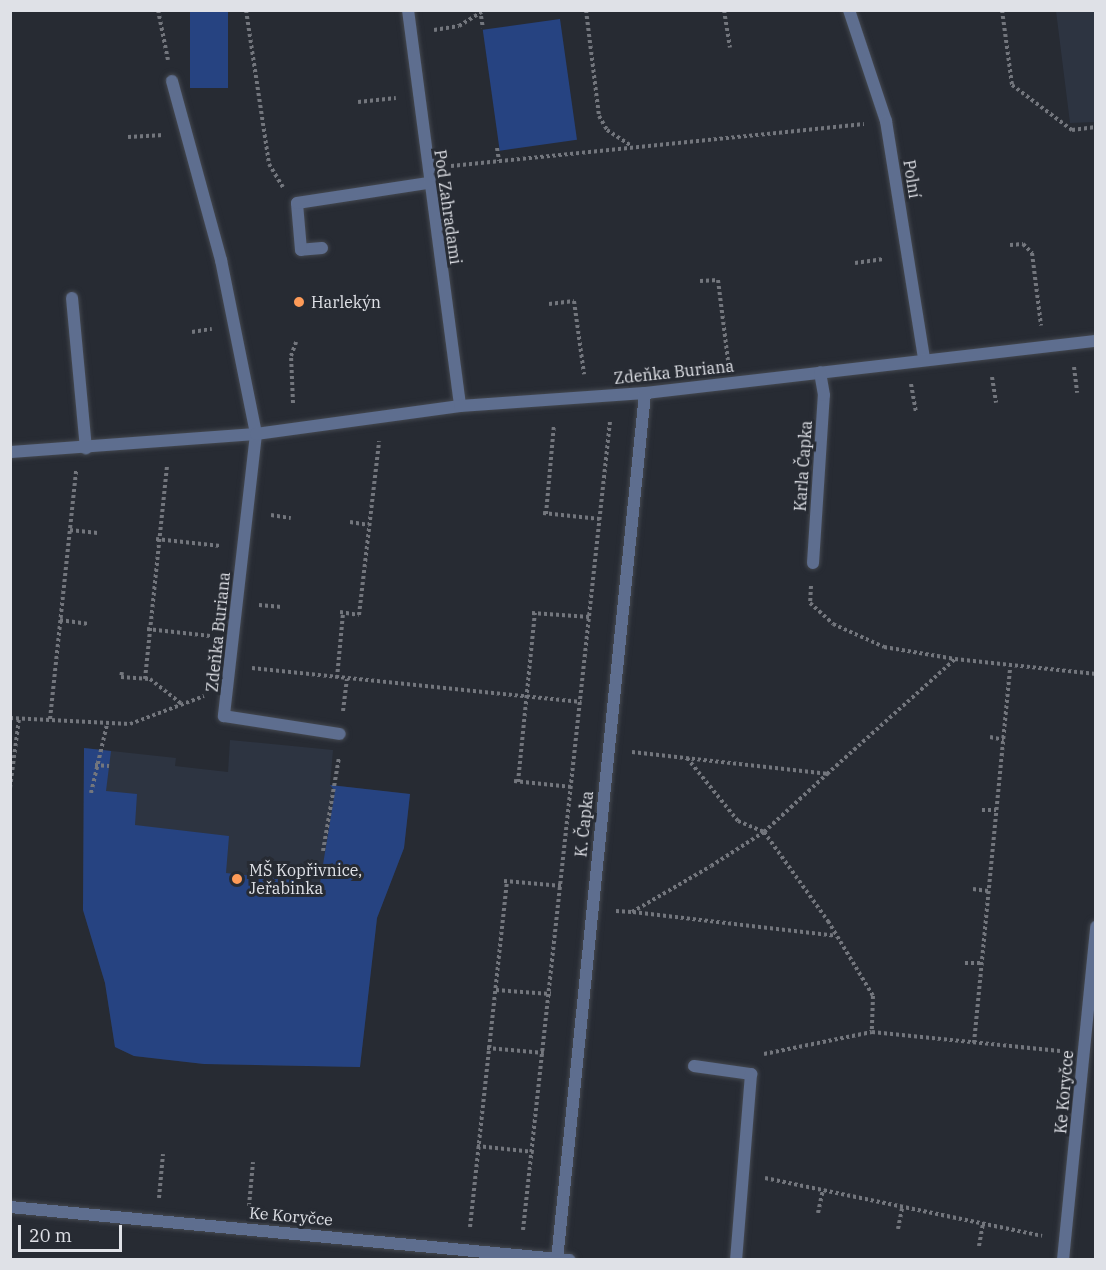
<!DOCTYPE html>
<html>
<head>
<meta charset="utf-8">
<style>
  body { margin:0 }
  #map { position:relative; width:1106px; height:1270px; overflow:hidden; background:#272b33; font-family:"IBM Plex Serif",serif }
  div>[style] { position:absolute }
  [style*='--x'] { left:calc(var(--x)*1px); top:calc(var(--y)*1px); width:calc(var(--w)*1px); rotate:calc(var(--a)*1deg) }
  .built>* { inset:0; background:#2d3441 }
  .green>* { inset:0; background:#264381; transform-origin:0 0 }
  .path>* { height:4px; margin-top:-2px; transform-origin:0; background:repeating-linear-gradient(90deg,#73767d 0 3px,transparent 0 6px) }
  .roads { filter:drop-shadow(0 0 2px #444850) drop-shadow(0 0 2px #444850) }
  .service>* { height:12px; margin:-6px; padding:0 6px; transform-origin:6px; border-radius:6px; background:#5e6e8f }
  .minor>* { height:12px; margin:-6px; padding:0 6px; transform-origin:6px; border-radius:6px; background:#5e6e8f }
  .dots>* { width:16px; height:16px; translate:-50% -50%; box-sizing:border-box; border:3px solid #272b33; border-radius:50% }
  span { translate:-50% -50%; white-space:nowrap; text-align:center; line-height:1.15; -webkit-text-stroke:6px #272b33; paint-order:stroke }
  .street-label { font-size:16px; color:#dfe1e7 }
  .poi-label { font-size:16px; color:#dfe1e7 }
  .left { translate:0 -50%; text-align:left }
  .frame { position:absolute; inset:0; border:12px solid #dfe1e7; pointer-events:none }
  .scale { position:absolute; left:18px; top:1225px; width:104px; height:27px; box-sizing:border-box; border:3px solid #dfe1e7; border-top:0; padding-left:8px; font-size:18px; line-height:21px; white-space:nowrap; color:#dfe1e7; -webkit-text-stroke:4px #272b33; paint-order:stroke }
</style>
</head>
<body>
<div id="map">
  <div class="built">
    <i style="clip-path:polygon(1056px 11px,1095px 11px,1095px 122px,1070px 123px)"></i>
    <i style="clip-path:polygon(230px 740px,333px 750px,330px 785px,410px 794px,404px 848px,377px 918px,360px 1067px,204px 1064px,134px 1056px,115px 1047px,105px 983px,83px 910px,84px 748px,176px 758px,175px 766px,228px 772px)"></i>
  </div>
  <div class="green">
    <i style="left:190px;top:11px;width:38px;height:77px"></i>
    <i style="left:560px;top:19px;width:122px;height:78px;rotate:82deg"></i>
    <i style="clip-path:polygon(84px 748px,111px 751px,106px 791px,137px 794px,135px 825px,229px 836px,226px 873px,320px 883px,335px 791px,330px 785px,410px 794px,404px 848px,377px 918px,360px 1067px,204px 1064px,134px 1056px,115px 1047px,105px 983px,83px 910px)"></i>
  </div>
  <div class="path">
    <i style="--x:158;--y:10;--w:51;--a:78.7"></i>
    <i style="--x:246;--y:10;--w:156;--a:81.5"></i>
    <i style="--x:269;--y:164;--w:27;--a:59"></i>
    <i style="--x:586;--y:10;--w:107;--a:83"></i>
    <i style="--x:599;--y:116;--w:16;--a:60"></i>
    <i style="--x:607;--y:130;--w:30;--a:33"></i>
    <i style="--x:724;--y:10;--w:38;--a:81"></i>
    <i style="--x:1002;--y:10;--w:76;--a:82.4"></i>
    <i style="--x:1012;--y:85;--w:75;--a:36.9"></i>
    <i style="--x:1072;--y:130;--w:24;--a:-7"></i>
    <i style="--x:481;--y:16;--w:12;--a:81"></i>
    <i style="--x:434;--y:30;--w:25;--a:-9"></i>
    <i style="--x:459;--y:26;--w:31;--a:-32"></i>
    <i style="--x:358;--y:102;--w:38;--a:-6"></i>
    <i style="--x:128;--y:137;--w:36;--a:-3"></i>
    <i style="--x:497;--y:148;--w:13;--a:81"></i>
    <i style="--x:451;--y:166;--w:415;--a:-5.8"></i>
    <i style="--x:1010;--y:245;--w:13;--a:-4"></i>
    <i style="--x:1023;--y:244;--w:13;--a:45"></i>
    <i style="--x:1032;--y:253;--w:73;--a:82.9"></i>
    <i style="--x:855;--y:263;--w:29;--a:-8"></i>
    <i style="--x:700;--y:281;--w:18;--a:-3"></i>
    <i style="--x:718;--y:280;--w:81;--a:82.9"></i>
    <i style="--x:549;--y:304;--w:25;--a:-7"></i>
    <i style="--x:574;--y:301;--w:74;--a:82.2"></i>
    <i style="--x:192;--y:332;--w:20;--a:-9"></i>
    <i style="--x:1074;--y:367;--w:26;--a:83"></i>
    <i style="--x:992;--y:377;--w:26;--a:81"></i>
    <i style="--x:911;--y:384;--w:29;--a:80"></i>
    <i style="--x:293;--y:403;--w:47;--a:-92.4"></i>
    <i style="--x:291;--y:356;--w:15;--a:-70"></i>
    <i style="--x:543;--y:513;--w:57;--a:6"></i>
    <i style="--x:546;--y:514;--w:89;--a:-84.9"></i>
    <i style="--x:271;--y:515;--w:20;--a:9"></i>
    <i style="--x:350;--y:522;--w:19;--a:9"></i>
    <i style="--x:70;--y:530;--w:28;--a:6"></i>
    <i style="--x:156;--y:539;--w:65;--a:6.1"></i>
    <i style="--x:811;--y:586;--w:17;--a:93"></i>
    <i style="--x:810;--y:603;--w:31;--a:42"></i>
    <i style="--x:833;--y:624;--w:56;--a:24.3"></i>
    <i style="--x:884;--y:647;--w:72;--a:9.6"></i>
    <i style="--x:259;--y:605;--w:23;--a:5"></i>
    <i style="--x:340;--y:612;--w:19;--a:9"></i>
    <i style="--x:359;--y:615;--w:175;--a:-83.4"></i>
    <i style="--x:532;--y:613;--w:58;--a:3.9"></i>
    <i style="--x:60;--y:620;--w:29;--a:8"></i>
    <i style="--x:147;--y:629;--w:64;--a:6.2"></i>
    <i style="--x:252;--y:668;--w:331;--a:5.9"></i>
    <i style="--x:122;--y:672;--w:5;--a:101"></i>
    <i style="--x:121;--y:677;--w:29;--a:4"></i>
    <i style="--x:150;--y:679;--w:42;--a:38.2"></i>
    <i style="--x:337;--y:678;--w:65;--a:-84.7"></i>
    <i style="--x:145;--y:679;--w:215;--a:-84.1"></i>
    <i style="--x:343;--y:711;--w:32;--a:-83"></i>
    <i style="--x:10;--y:718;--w:120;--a:2.9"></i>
    <i style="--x:130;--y:724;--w:79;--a:-20.7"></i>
    <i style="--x:50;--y:719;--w:250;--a:-84"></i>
    <i style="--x:990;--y:737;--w:14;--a:12"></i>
    <i style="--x:632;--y:752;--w:196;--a:6.4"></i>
    <i style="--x:827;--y:774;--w:172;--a:-41.9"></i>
    <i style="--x:955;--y:659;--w:142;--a:6.1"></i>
    <i style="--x:687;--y:758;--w:81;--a:51"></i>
    <i style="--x:738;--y:821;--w:28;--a:23"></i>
    <i style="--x:764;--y:832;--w:110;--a:54.3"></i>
    <i style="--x:828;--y:921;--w:87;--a:59"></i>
    <i style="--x:873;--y:996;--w:36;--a:92"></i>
    <i style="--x:872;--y:1032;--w:189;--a:5.8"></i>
    <i style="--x:95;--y:765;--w:14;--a:4"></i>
    <i style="--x:514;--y:781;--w:58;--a:5.9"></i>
    <i style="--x:518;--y:782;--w:170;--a:-84.3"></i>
    <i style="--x:10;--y:788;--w:70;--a:-82.6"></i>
    <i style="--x:91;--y:793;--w:71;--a:-76.9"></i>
    <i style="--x:982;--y:810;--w:14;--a:0"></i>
    <i style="--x:323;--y:851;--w:95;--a:-80.3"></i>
    <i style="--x:504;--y:881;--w:58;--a:4.9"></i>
    <i style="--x:973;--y:889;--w:15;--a:8"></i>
    <i style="--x:616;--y:911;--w:16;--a:4"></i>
    <i style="--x:632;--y:912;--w:91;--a:-30.2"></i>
    <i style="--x:711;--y:866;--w:63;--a:-32.7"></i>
    <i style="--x:764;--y:832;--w:86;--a:-42.6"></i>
    <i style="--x:633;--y:912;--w:204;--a:6.7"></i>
    <i style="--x:965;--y:963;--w:16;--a:0"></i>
    <i style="--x:496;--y:990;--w:55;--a:4.2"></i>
    <i style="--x:974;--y:1043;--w:378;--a:-84.5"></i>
    <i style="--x:487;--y:1048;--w:57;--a:5"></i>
    <i style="--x:764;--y:1054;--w:110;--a:-11.5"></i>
    <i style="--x:477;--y:1146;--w:57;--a:6"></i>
    <i style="--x:765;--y:1178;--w:283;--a:11.8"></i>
    <i style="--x:159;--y:1198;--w:44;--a:-84.8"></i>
    <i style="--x:249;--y:1206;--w:44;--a:-84.8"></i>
    <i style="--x:818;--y:1213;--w:24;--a:-78"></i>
    <i style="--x:470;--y:1227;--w:347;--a:-83.9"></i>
    <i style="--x:898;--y:1229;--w:21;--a:-79"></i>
    <i style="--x:523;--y:1230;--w:814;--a:-83.86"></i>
    <i style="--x:979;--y:1246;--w:22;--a:-80"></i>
  </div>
  <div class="roads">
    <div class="service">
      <i style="--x:322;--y:248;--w:21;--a:175"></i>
      <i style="--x:301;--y:250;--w:47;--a:-94.9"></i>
      <i style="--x:297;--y:203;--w:133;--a:-8.7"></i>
      <i style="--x:694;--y:1066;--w:58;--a:8"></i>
      <i style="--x:751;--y:1074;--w:187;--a:94.6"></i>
    </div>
    <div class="minor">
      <i style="--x:408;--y:10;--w:399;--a:82.5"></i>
      <i style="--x:849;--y:10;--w:117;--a:71.6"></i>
      <i style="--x:886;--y:121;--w:239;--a:80.9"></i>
      <i style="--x:172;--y:81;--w:186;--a:74.7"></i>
      <i style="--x:221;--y:260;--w:177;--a:78.6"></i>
      <i style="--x:256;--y:434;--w:284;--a:96.5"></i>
      <i style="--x:224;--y:716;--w:117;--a:8.8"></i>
      <i style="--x:72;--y:298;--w:151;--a:84.7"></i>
      <i style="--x:10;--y:452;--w:247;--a:-4.2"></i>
      <i style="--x:256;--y:434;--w:206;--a:-7.8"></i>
      <i style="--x:460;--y:406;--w:185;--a:-4"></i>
      <i style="--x:645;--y:393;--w:454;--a:-6.6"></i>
      <i style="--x:813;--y:563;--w:168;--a:-86.3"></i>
      <i style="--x:824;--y:395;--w:23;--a:-100"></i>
      <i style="--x:10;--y:1207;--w:562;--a:5.42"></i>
      <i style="--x:557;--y:1260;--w:871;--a:-84.2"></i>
      <i style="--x:1063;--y:1260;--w:335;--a:-84.3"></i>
    </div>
  </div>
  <div class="dots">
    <i style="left:299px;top:302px;background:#fe9b58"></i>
    <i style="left:237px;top:879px;background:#fe9b58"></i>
  </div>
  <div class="street-label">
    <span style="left:912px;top:179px;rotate:81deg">Polní</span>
    <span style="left:448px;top:207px;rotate:82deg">Pod Zahradami</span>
    <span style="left:674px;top:372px;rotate:-6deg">Zdeňka Buriana</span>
    <span style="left:803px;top:466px;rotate:-86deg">Karla Čapka</span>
    <span style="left:218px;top:632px;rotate:-84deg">Zdeňka Buriana</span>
    <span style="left:584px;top:824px;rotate:-84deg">K. Čapka</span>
    <span style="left:1064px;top:1092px;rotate:-85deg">Ke Koryčce</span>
    <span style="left:291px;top:1216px;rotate:5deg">Ke Koryčce</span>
  </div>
  <div class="poi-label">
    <span class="left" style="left:311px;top:302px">Harlekýn</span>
    <span class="left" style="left:249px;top:879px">MŠ Kopřivnice,<br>Jeřabinka</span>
  </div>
  <div class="frame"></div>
  <div class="scale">20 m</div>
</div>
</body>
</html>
